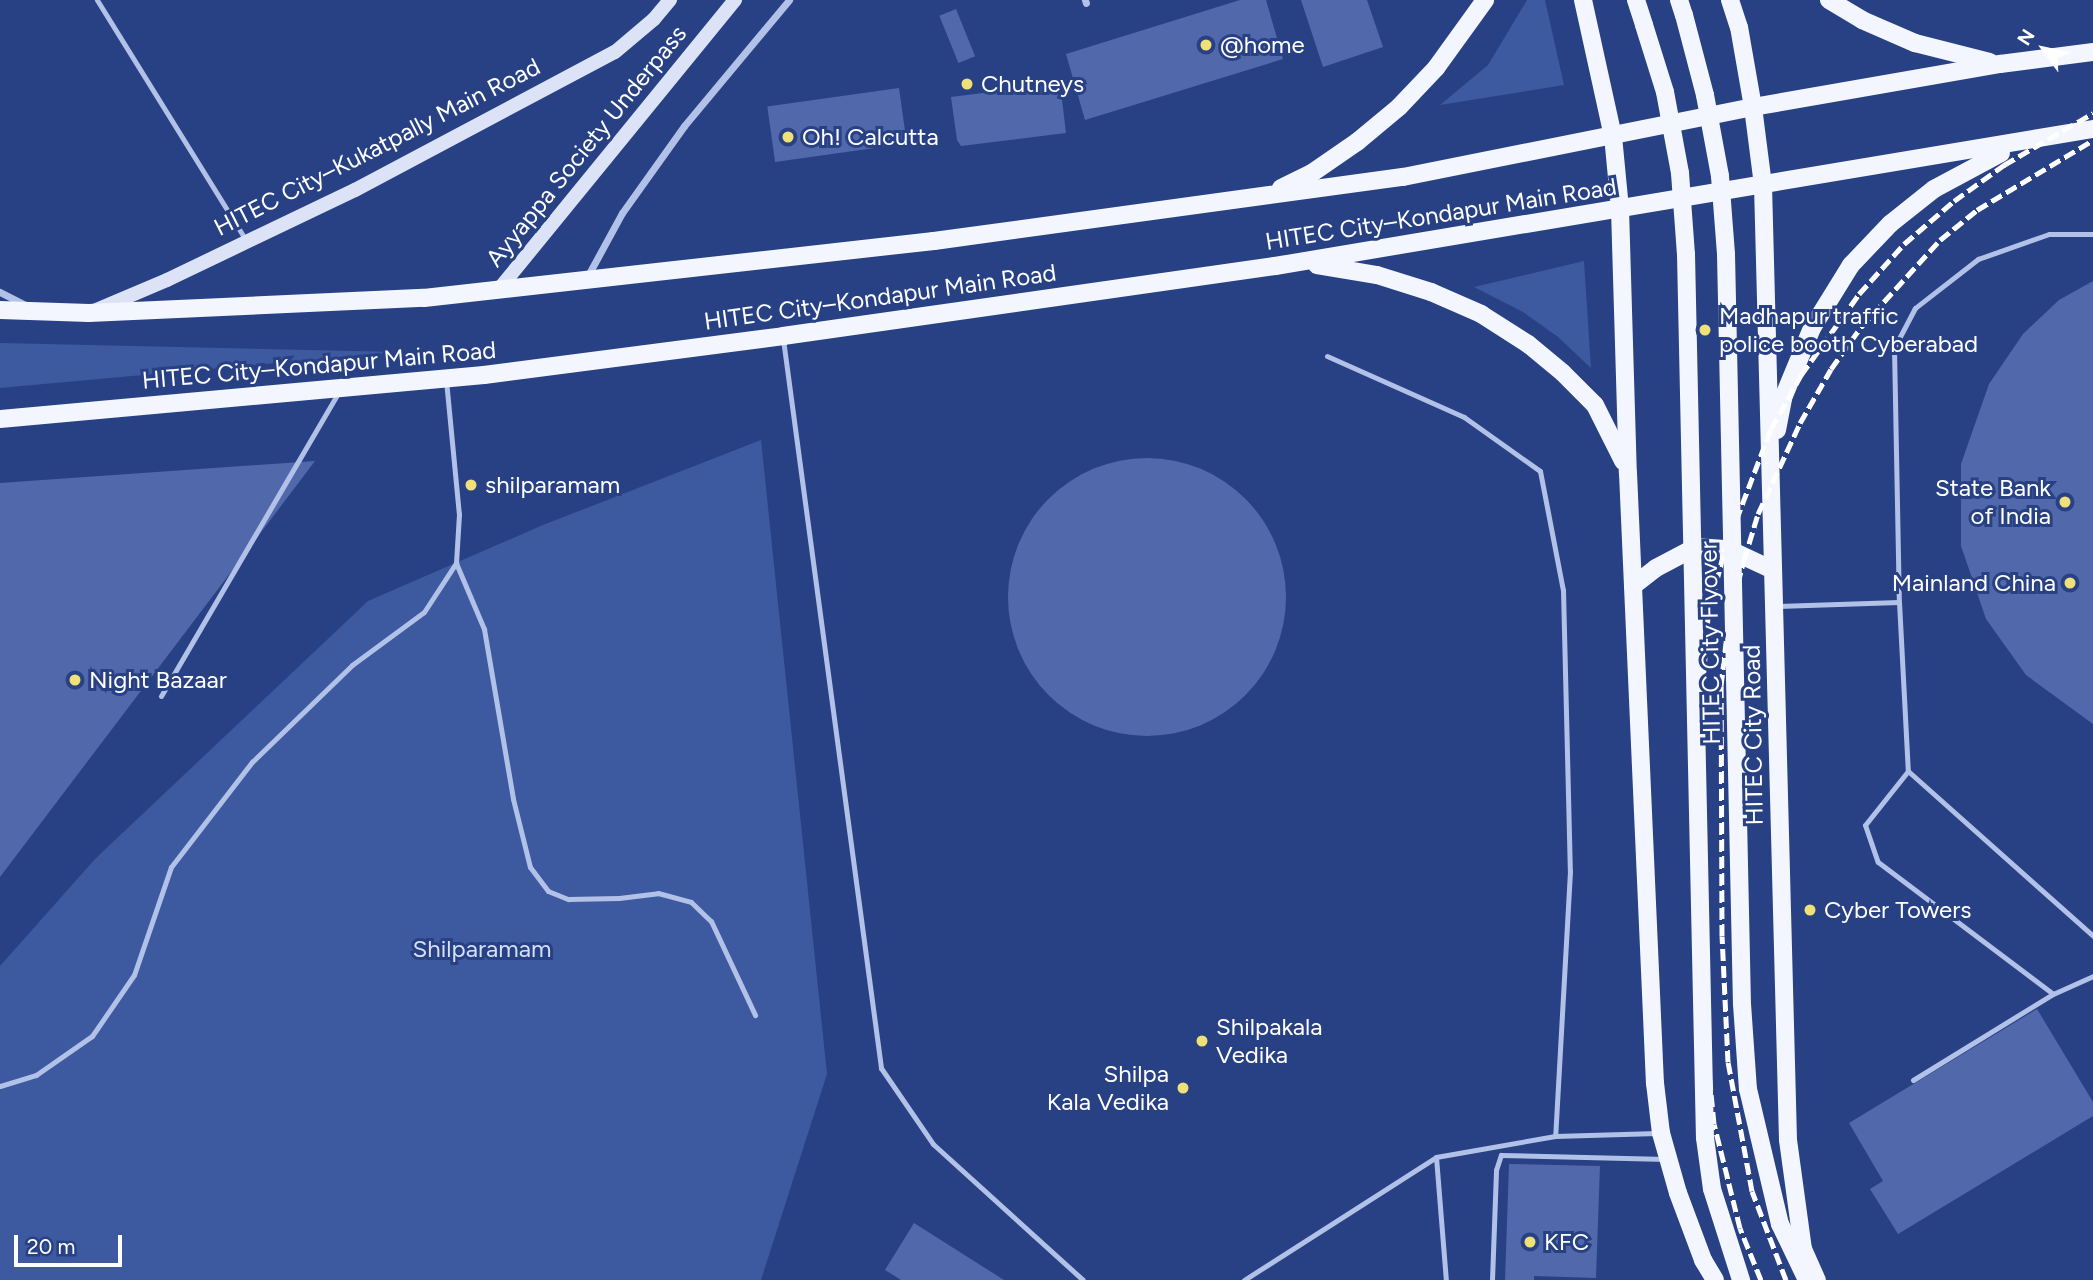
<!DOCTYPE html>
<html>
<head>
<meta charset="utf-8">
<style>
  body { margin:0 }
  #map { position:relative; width:2093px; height:1280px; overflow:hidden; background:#284184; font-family:Figtree,sans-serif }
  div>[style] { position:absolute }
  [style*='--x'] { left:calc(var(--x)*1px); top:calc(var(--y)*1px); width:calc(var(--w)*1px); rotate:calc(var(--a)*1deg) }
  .green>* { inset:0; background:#3d59a0 }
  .building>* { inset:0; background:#5169ab; transform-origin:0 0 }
  .round { border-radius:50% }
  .lane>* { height:5px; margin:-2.5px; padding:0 2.5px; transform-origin:2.5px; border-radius:2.5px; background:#b2c1e7 }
  .street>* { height:7px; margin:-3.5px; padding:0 3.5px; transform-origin:3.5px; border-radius:3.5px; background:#b2c1e7 }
  .secondary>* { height:14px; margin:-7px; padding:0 7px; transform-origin:7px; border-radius:7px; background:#dce3f7 }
  .primary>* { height:18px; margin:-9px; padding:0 9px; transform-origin:9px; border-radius:9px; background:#f3f6fe }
  .rail>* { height:5px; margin-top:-2.5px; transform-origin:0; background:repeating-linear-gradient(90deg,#fff 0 12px,transparent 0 17px) }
  .primary-bridge>* { height:18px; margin:-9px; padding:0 9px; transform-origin:9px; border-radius:9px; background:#f3f6fe }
  .dots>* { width:19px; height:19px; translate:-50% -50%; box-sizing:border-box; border:4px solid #284184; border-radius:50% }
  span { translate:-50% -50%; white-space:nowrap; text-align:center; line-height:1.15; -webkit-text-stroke:6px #284184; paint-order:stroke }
  .poi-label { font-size:24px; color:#fff }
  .left { translate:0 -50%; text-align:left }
  .right { translate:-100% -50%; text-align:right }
  .street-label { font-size:24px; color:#fff }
  .park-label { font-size:24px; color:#d5dff6 }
  .north { position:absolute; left:2009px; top:14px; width:70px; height:70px; -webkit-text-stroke:5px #284184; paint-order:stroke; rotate:303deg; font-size:19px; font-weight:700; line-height:28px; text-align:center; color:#fff }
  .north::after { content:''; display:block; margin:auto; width:24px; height:32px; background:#fff; clip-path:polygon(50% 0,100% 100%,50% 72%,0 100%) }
  .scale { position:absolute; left:14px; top:1235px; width:108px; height:32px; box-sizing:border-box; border:4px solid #fff; border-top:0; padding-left:9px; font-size:21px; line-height:24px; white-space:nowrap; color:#fff; -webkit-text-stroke:5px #284184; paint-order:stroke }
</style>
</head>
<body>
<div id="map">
  <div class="green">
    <i style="clip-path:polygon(1527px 0,1545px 0,1564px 85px,1440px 105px,1488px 65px)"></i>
    <i style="clip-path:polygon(1584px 261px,1591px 368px,1558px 337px,1523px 312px,1474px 287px)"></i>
    <i style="clip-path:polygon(0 343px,398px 352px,0 388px)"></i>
    <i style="clip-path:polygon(761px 440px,827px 1074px,761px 1280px,0 1280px,0 966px,95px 859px,368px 601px,543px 525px)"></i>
  </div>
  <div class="building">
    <i style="clip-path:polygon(1240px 0,1266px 0,1283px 59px,1085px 120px,1066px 54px)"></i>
    <i style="clip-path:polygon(1301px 0,1367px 0,1383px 47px,1323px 67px)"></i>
    <i style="left:956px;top:9px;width:51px;height:18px;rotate:68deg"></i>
    <i style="clip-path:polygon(1060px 83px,1066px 133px,961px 146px,957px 140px,951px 97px)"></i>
    <i style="left:899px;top:88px;width:56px;height:133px;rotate:82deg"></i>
    <i style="clip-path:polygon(2093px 281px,2093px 724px,2026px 675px,1986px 619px,1961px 546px,1961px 464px,1989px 384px,2023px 334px,2059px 300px)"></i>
    <i class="round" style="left:1008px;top:458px;width:278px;height:278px"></i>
    <i style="clip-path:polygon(315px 461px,0 877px,0 483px)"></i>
    <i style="clip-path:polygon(2037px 1009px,2093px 1102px,2093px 1116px,1898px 1234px,1870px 1189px,1883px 1181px,1849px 1123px)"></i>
    <i style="clip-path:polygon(1509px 1164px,1600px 1166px,1596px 1278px,1534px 1276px,1534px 1280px,1505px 1280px)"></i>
    <i style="clip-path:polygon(914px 1223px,1004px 1280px,901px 1280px,885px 1270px)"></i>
  </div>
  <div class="lane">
    <i style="--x:97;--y:0;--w:285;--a:58.2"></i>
    <i style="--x:2093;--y:234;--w:44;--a:180"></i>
    <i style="--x:2049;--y:234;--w:75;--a:160.6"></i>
    <i style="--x:1978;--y:259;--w:80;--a:142.1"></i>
    <i style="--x:1915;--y:308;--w:45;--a:117.7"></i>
    <i style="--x:1894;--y:348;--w:254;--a:88.9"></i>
    <i style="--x:1899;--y:602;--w:169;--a:87"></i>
    <i style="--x:1908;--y:771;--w:69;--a:128.5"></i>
    <i style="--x:1865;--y:825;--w:39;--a:71"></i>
    <i style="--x:1878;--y:862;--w:219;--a:37"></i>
    <i style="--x:2053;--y:994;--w:44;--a:-24.2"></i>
    <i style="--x:783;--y:339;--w:736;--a:82.34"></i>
    <i style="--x:881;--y:1068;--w:92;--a:55.6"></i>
    <i style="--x:933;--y:1144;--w:202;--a:42.2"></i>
    <i style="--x:1327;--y:356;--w:150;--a:24"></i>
    <i style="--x:1464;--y:417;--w:93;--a:35.4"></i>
    <i style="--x:1540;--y:471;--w:121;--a:79.1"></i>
    <i style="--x:1563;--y:590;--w:281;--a:88.6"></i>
    <i style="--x:1570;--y:871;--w:265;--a:93.2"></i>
    <i style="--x:446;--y:380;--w:135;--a:84.5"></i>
    <i style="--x:459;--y:514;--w:49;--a:93.5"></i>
    <i style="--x:456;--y:563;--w:72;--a:67"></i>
    <i style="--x:484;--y:629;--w:172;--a:80.3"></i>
    <i style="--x:513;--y:799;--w:70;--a:76"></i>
    <i style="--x:530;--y:867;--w:30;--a:53"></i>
    <i style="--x:548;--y:891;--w:22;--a:22"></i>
    <i style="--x:568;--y:899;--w:51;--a:-1.1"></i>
    <i style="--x:619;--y:898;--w:39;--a:-7"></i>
    <i style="--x:658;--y:893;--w:34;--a:15"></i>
    <i style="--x:691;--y:902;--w:28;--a:44"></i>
    <i style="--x:711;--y:921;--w:104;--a:64.9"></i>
    <i style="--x:1776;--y:606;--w:123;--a:-1.9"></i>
    <i style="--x:161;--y:696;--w:351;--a:-59.7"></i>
    <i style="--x:1908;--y:771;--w:248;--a:41.7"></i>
    <i style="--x:1913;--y:1080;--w:164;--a:-31.6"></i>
    <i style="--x:0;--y:1086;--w:38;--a:-17"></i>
    <i style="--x:36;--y:1075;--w:68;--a:-34.9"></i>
    <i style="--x:92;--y:1036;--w:74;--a:-55.5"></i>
    <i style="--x:134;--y:975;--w:114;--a:-71.1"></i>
    <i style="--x:171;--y:867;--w:133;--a:-52.4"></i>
    <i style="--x:252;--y:762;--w:139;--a:-44.1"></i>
    <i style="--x:352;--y:665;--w:89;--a:-36.4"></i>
    <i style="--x:424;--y:612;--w:59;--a:-56.9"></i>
    <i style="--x:1436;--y:1157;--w:123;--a:85.4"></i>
    <i style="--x:1244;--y:1280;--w:228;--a:-32.6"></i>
    <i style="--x:1436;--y:1157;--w:121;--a:-10"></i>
    <i style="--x:1555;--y:1136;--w:102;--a:-1.7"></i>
    <i style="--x:1492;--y:1280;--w:110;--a:-87.9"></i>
    <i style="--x:1496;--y:1170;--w:16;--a:-72"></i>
    <i style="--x:1501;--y:1155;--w:165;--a:1.4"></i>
  </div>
  <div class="street">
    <i style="--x:1085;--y:0;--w:3;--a:72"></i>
    <i style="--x:586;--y:279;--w:75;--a:-61.4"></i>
    <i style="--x:622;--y:213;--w:107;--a:-54.5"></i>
    <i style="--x:684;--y:126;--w:164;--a:-50.2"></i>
    <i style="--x:0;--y:292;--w:31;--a:27"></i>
  </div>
  <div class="secondary">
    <i style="--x:500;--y:288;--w:372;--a:-50.8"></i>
    <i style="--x:94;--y:311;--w:79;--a:-23"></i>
    <i style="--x:167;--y:280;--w:208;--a:-25.6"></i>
    <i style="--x:355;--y:190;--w:294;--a:-28"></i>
    <i style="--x:615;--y:52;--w:51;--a:-40.2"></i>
    <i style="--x:654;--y:19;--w:25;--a:-50"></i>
  </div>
  <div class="primary">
    <i style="--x:1583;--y:0;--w:139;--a:77.6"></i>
    <i style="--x:1613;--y:136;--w:73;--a:84.5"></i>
    <i style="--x:1620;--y:209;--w:264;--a:88.3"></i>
    <i style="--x:1628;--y:473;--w:611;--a:87.47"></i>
    <i style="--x:1655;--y:1083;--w:50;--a:83.2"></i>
    <i style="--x:1661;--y:1133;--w:62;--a:74.2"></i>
    <i style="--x:1678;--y:1193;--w:72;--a:69.5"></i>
    <i style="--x:1703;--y:1260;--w:23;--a:59"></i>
    <i style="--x:1636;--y:0;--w:26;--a:72"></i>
    <i style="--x:1679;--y:0;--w:16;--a:72"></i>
    <i style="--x:1730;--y:0;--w:28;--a:72"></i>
    <i style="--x:1739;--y:27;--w:81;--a:80.1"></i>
    <i style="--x:1753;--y:107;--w:79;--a:82.7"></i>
    <i style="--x:1763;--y:185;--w:955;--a:88.5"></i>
    <i style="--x:1788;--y:1140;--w:110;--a:82.2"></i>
    <i style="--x:1803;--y:1249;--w:34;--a:66"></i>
    <i style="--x:1829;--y:0;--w:39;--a:31"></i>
    <i style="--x:1862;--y:20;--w:58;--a:23.5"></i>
    <i style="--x:1915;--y:43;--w:77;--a:14.2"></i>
    <i style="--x:1281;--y:188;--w:34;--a:-26"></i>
    <i style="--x:1312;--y:173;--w:55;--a:-34.6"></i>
    <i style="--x:1357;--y:142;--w:55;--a:-39.8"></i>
    <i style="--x:1399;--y:107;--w:54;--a:-46.5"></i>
    <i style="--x:1436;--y:68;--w:84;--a:-54.2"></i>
    <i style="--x:1317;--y:265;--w:61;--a:9.5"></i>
    <i style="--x:1377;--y:275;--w:57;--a:17.5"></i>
    <i style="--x:1431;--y:292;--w:55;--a:23.7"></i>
    <i style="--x:1481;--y:314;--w:56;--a:32.6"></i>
    <i style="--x:1528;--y:344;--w:45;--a:39.6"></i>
    <i style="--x:1563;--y:373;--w:45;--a:45"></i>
    <i style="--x:1595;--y:405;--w:63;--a:63.4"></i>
    <i style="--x:0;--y:310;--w:89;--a:1.9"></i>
    <i style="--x:89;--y:313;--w:335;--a:-2.6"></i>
    <i style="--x:424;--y:298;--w:513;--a:-6.38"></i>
    <i style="--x:934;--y:241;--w:473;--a:-7.8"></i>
    <i style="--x:1403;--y:177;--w:357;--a:-11.3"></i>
    <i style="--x:1753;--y:107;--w:251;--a:-9.9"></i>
    <i style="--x:2000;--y:64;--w:94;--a:-7.4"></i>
    <i style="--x:0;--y:419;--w:486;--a:-5.2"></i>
    <i style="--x:484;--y:375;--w:302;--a:-7.4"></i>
    <i style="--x:783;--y:336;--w:497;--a:-8.1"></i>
    <i style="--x:1275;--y:266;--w:829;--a:-9.51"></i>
    <i style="--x:1777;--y:430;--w:33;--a:-79"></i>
    <i style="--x:1783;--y:398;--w:76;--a:-67.5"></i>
    <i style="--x:1812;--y:328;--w:74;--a:-58.2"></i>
    <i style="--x:1851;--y:265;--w:57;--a:-46.4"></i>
    <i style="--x:1890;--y:224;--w:56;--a:-38.5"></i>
    <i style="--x:1934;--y:189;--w:76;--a:-28.2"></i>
    <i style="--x:1633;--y:586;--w:29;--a:-38"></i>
    <i style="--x:1656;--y:568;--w:45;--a:-27.7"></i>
    <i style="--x:1696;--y:547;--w:32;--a:4"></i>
    <i style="--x:1728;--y:549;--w:47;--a:24.9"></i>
    <i style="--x:1748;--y:1089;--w:139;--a:76.7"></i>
    <i style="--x:1780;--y:1224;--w:62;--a:64.3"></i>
    <i style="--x:1705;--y:1138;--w:51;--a:82.2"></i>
    <i style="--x:1712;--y:1189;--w:96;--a:72.3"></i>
  </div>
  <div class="rail">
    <i style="--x:1761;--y:1280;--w:56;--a:-112"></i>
    <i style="--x:1740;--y:1228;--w:107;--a:-104"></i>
    <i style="--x:1714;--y:1124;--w:125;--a:-95.5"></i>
    <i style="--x:1702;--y:1000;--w:237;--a:-91.2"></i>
    <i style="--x:1697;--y:763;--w:147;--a:-85.7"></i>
    <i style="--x:1708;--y:616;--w:66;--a:-76"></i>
    <i style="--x:1724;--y:552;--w:132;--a:-69.1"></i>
    <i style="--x:1771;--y:429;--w:62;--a:-60.9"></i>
    <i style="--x:1801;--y:375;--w:100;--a:-54.4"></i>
    <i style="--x:1859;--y:294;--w:67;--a:-48"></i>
    <i style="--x:1904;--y:244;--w:66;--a:-40.7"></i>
    <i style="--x:1954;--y:201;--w:62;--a:-35.8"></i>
    <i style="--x:2004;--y:165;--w:103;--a:-30.3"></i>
    <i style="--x:1786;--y:1280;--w:95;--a:-110.9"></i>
    <i style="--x:1752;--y:1191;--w:131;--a:-100.5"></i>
    <i style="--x:1728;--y:1062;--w:126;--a:-92.7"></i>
    <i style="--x:1722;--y:936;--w:250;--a:-90.2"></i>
    <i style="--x:1721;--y:686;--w:69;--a:-83.4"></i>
    <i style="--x:1729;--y:617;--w:59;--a:-75.3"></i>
    <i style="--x:1744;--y:560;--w:48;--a:-73.1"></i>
    <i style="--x:1758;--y:514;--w:100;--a:-65.2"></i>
    <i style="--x:1800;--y:423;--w:62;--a:-60.1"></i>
    <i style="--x:1831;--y:369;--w:52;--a:-54.5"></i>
    <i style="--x:1861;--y:327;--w:118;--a:-47.8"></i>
    <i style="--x:1940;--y:240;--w:48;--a:-39"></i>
    <i style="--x:1977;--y:210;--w:135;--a:-31.1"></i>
  </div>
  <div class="primary-bridge">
    <i style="--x:1684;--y:15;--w:83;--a:75.3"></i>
    <i style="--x:1705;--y:95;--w:82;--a:79.5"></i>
    <i style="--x:1720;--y:176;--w:78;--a:85.6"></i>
    <i style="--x:1726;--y:254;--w:750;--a:88.78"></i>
    <i style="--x:1742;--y:1004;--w:85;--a:86"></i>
    <i style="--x:1644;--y:25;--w:70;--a:72.6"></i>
    <i style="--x:1665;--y:92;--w:82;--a:79.5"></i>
    <i style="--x:1680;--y:173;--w:81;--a:85.8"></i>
    <i style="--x:1686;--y:254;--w:884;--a:88.77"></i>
  </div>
  <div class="dots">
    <i style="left:1206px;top:45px;background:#efe178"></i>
    <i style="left:967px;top:84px;background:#efe178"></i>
    <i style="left:788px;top:137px;background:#efe178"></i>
    <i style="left:1705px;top:330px;background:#efe178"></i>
    <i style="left:471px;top:485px;background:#efe178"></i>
    <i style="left:2065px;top:502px;background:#efe178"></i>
    <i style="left:2070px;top:583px;background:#efe178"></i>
    <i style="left:75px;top:680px;background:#efe178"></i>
    <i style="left:1810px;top:910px;background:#efe178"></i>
    <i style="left:1202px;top:1041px;background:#efe178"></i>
    <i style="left:1183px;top:1088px;background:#efe178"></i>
    <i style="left:1530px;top:1242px;background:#efe178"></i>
  </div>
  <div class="poi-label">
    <span class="left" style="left:1220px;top:45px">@home</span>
    <span class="left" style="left:981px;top:84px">Chutneys</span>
    <span class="left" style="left:802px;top:137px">Oh! Calcutta</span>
    <span class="left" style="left:1719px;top:330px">Madhapur traffic<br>police booth Cyberabad</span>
    <span class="left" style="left:485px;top:485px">shilparamam</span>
    <span class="right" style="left:2051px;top:502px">State Bank<br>of India</span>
    <span class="right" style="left:2056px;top:583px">Mainland China</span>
    <span class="left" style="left:89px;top:680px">Night Bazaar</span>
    <span class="left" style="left:1824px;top:910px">Cyber Towers</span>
    <span class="left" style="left:1216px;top:1041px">Shilpakala<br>Vedika</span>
    <span class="right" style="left:1169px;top:1088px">Shilpa<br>Kala Vedika</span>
    <span class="left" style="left:1544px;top:1242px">KFC</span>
  </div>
  <div class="street-label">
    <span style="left:586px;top:146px;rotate:-51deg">Ayyappa Society Underpass</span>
    <span style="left:377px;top:147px;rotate:-27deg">HITEC City–Kukatpally Main Road</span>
    <span style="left:1441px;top:214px;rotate:-9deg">HITEC City–Kondapur Main Road</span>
    <span style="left:880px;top:297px;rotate:-8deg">HITEC City–Kondapur Main Road</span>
    <span style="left:319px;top:365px;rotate:-5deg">HITEC City–Kondapur Main Road</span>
    <span style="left:1710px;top:643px;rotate:-91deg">HITEC City Flyover</span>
    <span style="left:1753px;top:735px;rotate:-91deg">HITEC City Road</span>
  </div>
  <div class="park-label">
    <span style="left:482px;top:949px">Shilparamam</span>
  </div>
  <div class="north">N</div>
  <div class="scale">20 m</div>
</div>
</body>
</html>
